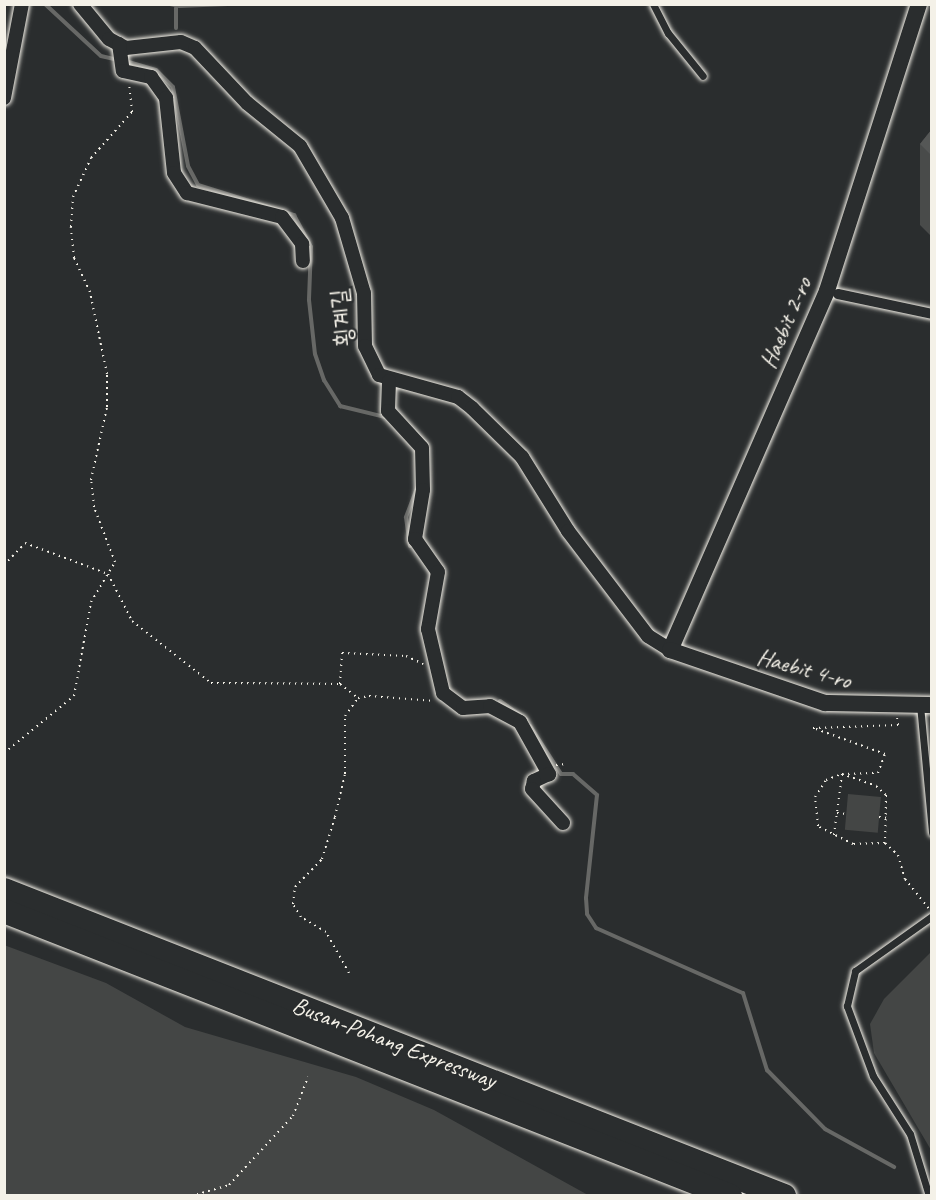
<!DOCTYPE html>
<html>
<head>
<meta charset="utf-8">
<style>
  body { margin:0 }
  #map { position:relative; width:936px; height:1200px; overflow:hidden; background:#2a2d2e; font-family:Caveat,"Poor Story",sans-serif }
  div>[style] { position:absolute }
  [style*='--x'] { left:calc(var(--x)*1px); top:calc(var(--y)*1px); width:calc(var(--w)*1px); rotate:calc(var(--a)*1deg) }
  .green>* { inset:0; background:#444645; transform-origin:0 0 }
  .water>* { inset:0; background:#676866 }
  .stream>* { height:4px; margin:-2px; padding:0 2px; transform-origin:2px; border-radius:2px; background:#676866 }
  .path>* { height:2px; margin-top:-1px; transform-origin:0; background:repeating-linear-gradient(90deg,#f4f1e8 0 1.5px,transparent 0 6px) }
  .roads { filter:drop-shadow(0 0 2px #f4f1e8) drop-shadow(0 0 2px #f4f1e8) }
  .service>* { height:7px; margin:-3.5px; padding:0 3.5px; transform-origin:3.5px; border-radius:3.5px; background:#2a2d2e }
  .pedestrian>* { height:10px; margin:-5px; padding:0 5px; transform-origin:5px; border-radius:5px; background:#2a2d2e }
  .minor>* { height:14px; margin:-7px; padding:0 7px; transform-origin:7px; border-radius:7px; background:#2a2d2e }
  .tertiary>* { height:16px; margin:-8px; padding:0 8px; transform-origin:8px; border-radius:8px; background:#2a2d2e }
  .motorway>* { height:24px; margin:-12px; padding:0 12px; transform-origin:12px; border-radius:12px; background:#2a2d2e }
  .wall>* { inset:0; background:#494b4a }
  .building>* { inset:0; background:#555756 }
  span { translate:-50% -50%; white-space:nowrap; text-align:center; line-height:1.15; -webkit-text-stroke:4.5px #2a2d2e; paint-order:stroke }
  .street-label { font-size:24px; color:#f4f1e8 }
  .frame { position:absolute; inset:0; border:6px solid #f4f1e8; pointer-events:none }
</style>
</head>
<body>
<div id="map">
  <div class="green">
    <i style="left:848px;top:794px;width:33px;height:36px;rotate:5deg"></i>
    <i style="clip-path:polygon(4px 945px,106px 983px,185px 1027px,356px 1077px,434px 1110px,588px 1195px,5px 1195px)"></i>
    <i style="clip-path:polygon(931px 952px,931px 1150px,874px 1053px,870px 1024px,884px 999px)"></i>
  </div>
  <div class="water">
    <i style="clip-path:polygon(165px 5px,165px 4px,252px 5px,179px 8px)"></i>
  </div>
  <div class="stream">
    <i style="--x:45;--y:4;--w:76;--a:42.9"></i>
    <i style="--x:101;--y:56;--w:17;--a:13"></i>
    <i style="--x:176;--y:28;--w:20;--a:-90"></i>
    <i style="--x:125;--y:61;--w:32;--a:16"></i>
    <i style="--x:156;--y:70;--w:24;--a:45"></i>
    <i style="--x:173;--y:87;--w:80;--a:79.2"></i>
    <i style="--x:188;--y:166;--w:21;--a:62"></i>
    <i style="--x:198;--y:185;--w:101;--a:17.4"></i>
    <i style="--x:294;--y:215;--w:36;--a:62"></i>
    <i style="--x:311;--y:247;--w:53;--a:92.2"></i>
    <i style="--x:309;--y:300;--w:54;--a:83.7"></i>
    <i style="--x:315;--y:354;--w:28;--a:71"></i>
    <i style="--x:324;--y:380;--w:31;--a:58"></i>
    <i style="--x:340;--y:406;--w:50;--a:13.8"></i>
    <i style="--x:407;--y:424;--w:28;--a:45"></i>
    <i style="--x:410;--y:546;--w:29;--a:-98"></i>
    <i style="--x:406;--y:517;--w:34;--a:-69"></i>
    <i style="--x:500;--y:701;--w:32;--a:35"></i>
    <i style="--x:530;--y:726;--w:57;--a:57.1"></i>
    <i style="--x:561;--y:774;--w:12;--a:0"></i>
    <i style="--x:573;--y:774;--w:32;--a:41"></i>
    <i style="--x:597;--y:795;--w:104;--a:96.1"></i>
    <i style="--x:586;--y:898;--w:16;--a:86"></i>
    <i style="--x:587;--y:914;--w:17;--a:57"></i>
    <i style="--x:596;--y:928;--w:161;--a:23.9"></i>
    <i style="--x:743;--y:993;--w:81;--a:72.7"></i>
    <i style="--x:767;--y:1070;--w:83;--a:45.5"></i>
    <i style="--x:825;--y:1129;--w:79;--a:28.8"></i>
  </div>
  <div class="path">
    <i style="--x:4;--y:565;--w:30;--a:-46"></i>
    <i style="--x:25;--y:543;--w:89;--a:20.5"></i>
    <i style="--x:108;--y:574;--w:53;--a:62.9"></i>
    <i style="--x:132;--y:621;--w:100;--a:38.1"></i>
    <i style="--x:211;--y:683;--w:129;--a:0.4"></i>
    <i style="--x:340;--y:684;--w:23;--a:38"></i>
    <i style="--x:340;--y:684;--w:31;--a:-86"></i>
    <i style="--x:342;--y:653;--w:64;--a:2.7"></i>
    <i style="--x:406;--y:656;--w:19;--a:25"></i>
    <i style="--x:4;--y:753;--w:90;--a:-39.2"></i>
    <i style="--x:74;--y:696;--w:96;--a:-79.7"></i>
    <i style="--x:91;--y:602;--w:47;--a:-59"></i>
    <i style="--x:115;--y:562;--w:59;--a:-110.9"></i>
    <i style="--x:94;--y:507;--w:27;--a:-96"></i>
    <i style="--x:91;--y:480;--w:75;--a:-77.6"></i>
    <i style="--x:107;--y:407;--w:33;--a:-90"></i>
    <i style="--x:107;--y:374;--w:84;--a:-101.7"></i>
    <i style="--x:90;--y:292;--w:38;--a:-115"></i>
    <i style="--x:74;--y:258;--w:31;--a:-96"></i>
    <i style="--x:71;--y:227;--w:30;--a:-86"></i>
    <i style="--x:73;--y:197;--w:43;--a:-65.2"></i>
    <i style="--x:91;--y:158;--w:62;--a:-48.3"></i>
    <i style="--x:132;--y:112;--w:28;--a:-96"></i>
    <i style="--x:556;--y:765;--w:9;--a:-6"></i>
    <i style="--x:837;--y:813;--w:9;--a:6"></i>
    <i style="--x:879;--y:817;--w:9;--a:6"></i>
    <i style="--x:834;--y:835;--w:62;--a:-82.5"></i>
    <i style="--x:842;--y:774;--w:36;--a:-2"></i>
    <i style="--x:878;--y:773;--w:20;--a:-70"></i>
    <i style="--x:885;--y:754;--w:77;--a:-160.1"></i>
    <i style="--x:813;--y:728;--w:85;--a:-2"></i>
    <i style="--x:898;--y:725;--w:7;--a:-98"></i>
    <i style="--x:885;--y:843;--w:32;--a:178"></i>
    <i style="--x:853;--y:844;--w:39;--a:-153"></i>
    <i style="--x:818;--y:826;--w:29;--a:-96"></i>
    <i style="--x:815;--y:797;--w:20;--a:-57"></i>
    <i style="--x:826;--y:780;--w:17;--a:-21"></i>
    <i style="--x:842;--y:774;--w:36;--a:19"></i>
    <i style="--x:876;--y:786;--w:13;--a:42"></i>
    <i style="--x:886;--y:795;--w:48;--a:91.2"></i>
    <i style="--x:885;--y:843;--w:18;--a:43"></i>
    <i style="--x:898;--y:855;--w:25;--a:74"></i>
    <i style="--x:905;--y:879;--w:38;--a:51"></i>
    <i style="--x:349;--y:973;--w:47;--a:-119.3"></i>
    <i style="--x:326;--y:932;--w:29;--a:-149"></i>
    <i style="--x:301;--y:917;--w:15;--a:-122"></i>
    <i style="--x:293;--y:904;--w:17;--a:-83"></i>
    <i style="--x:295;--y:887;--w:39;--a:-46"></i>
    <i style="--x:322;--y:859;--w:44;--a:-72.8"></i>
    <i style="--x:335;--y:817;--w:44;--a:-76.9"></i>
    <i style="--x:345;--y:774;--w:58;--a:-90"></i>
    <i style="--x:345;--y:716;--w:22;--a:-54"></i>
    <i style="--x:358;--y:698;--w:11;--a:-10"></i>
    <i style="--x:369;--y:696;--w:66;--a:4.3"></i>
    <i style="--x:191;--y:1196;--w:40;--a:-16"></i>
    <i style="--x:229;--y:1185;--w:94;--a:-47.2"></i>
    <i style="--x:293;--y:1116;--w:42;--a:-69"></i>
  </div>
  <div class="roads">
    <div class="service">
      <i style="--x:653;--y:4;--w:33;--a:63"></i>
      <i style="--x:668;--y:33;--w:55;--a:50.9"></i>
      <i style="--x:920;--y:705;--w:128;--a:84.6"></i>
      <i style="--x:929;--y:1196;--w:65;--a:-107"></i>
      <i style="--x:910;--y:1134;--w:69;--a:-122.5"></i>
      <i style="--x:873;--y:1076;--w:75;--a:-110.4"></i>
      <i style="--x:847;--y:1006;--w:36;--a:-77"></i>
      <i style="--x:855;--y:971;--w:95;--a:-35.5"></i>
    </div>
    <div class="pedestrian">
      <i style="--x:838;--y:294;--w:96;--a:12"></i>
    </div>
    <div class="minor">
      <i style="--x:80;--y:4;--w:45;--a:50.4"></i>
      <i style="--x:109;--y:39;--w:19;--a:28"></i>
      <i style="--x:126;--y:48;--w:55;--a:-6.2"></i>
      <i style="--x:181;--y:42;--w:15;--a:23"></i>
      <i style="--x:195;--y:48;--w:76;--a:46.6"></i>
      <i style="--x:247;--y:103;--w:68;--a:39.1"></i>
      <i style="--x:300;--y:146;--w:83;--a:59.7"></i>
      <i style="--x:342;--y:218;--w:78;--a:73.7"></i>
      <i style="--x:364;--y:293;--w:53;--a:88.9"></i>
      <i style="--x:365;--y:346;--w:32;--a:64"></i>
      <i style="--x:379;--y:375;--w:82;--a:15.6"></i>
      <i style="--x:458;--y:397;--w:18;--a:38"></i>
      <i style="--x:472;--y:408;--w:70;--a:44.4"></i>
      <i style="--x:522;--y:457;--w:87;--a:58.1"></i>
      <i style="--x:568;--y:531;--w:132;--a:52.7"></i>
      <i style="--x:648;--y:636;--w:26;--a:32"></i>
      <i style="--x:119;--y:44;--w:27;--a:82"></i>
      <i style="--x:123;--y:71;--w:29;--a:12"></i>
      <i style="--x:151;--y:77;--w:26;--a:54"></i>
      <i style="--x:166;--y:98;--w:75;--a:83.9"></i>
      <i style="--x:174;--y:173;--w:24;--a:57"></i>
      <i style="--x:187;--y:193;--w:98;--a:14.2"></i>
      <i style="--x:282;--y:217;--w:34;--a:53"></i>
      <i style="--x:302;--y:244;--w:17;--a:87"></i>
      <i style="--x:4;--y:98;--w:96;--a:-79.2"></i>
      <i style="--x:389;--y:381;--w:30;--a:92"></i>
      <i style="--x:388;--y:411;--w:50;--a:47.4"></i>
      <i style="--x:422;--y:448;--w:42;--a:88.6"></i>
      <i style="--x:423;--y:490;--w:50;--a:99.3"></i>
      <i style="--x:415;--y:539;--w:40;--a:55.1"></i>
      <i style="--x:438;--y:572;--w:58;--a:100"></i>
      <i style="--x:428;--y:629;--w:66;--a:76.8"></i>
      <i style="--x:443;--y:693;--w:25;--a:37"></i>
      <i style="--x:463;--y:708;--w:27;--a:-4"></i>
      <i style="--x:490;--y:706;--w:34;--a:28"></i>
      <i style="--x:520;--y:722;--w:60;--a:60.9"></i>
      <i style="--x:549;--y:774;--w:17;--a:155"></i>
      <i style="--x:534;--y:781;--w:8;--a:104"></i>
      <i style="--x:532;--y:789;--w:46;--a:47.6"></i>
    </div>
    <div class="tertiary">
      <i style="--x:919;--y:4;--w:301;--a:107.8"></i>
      <i style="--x:827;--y:291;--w:392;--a:113.6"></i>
      <i style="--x:670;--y:650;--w:164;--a:18.9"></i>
      <i style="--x:825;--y:703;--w:107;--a:1.1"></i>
    </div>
    <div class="motorway">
      <i style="--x:4;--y:890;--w:838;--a:21.42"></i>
      <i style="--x:4;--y:911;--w:780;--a:21.43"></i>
    </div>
  </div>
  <div class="wall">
    <i style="clip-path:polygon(932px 129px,932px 237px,920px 225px,920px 144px)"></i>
  </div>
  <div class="building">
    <i style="clip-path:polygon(932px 129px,932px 156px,920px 144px)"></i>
  </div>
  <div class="street-label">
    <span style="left:342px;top:318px;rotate:-96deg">횡계길</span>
    <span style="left:786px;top:323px;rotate:-67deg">Haebit 2-ro</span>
    <span style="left:804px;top:669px;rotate:15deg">Haebit 4-ro</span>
    <span style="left:394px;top:1043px;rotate:21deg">Busan-Pohang Expressway</span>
  </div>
  <div class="frame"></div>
</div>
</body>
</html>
